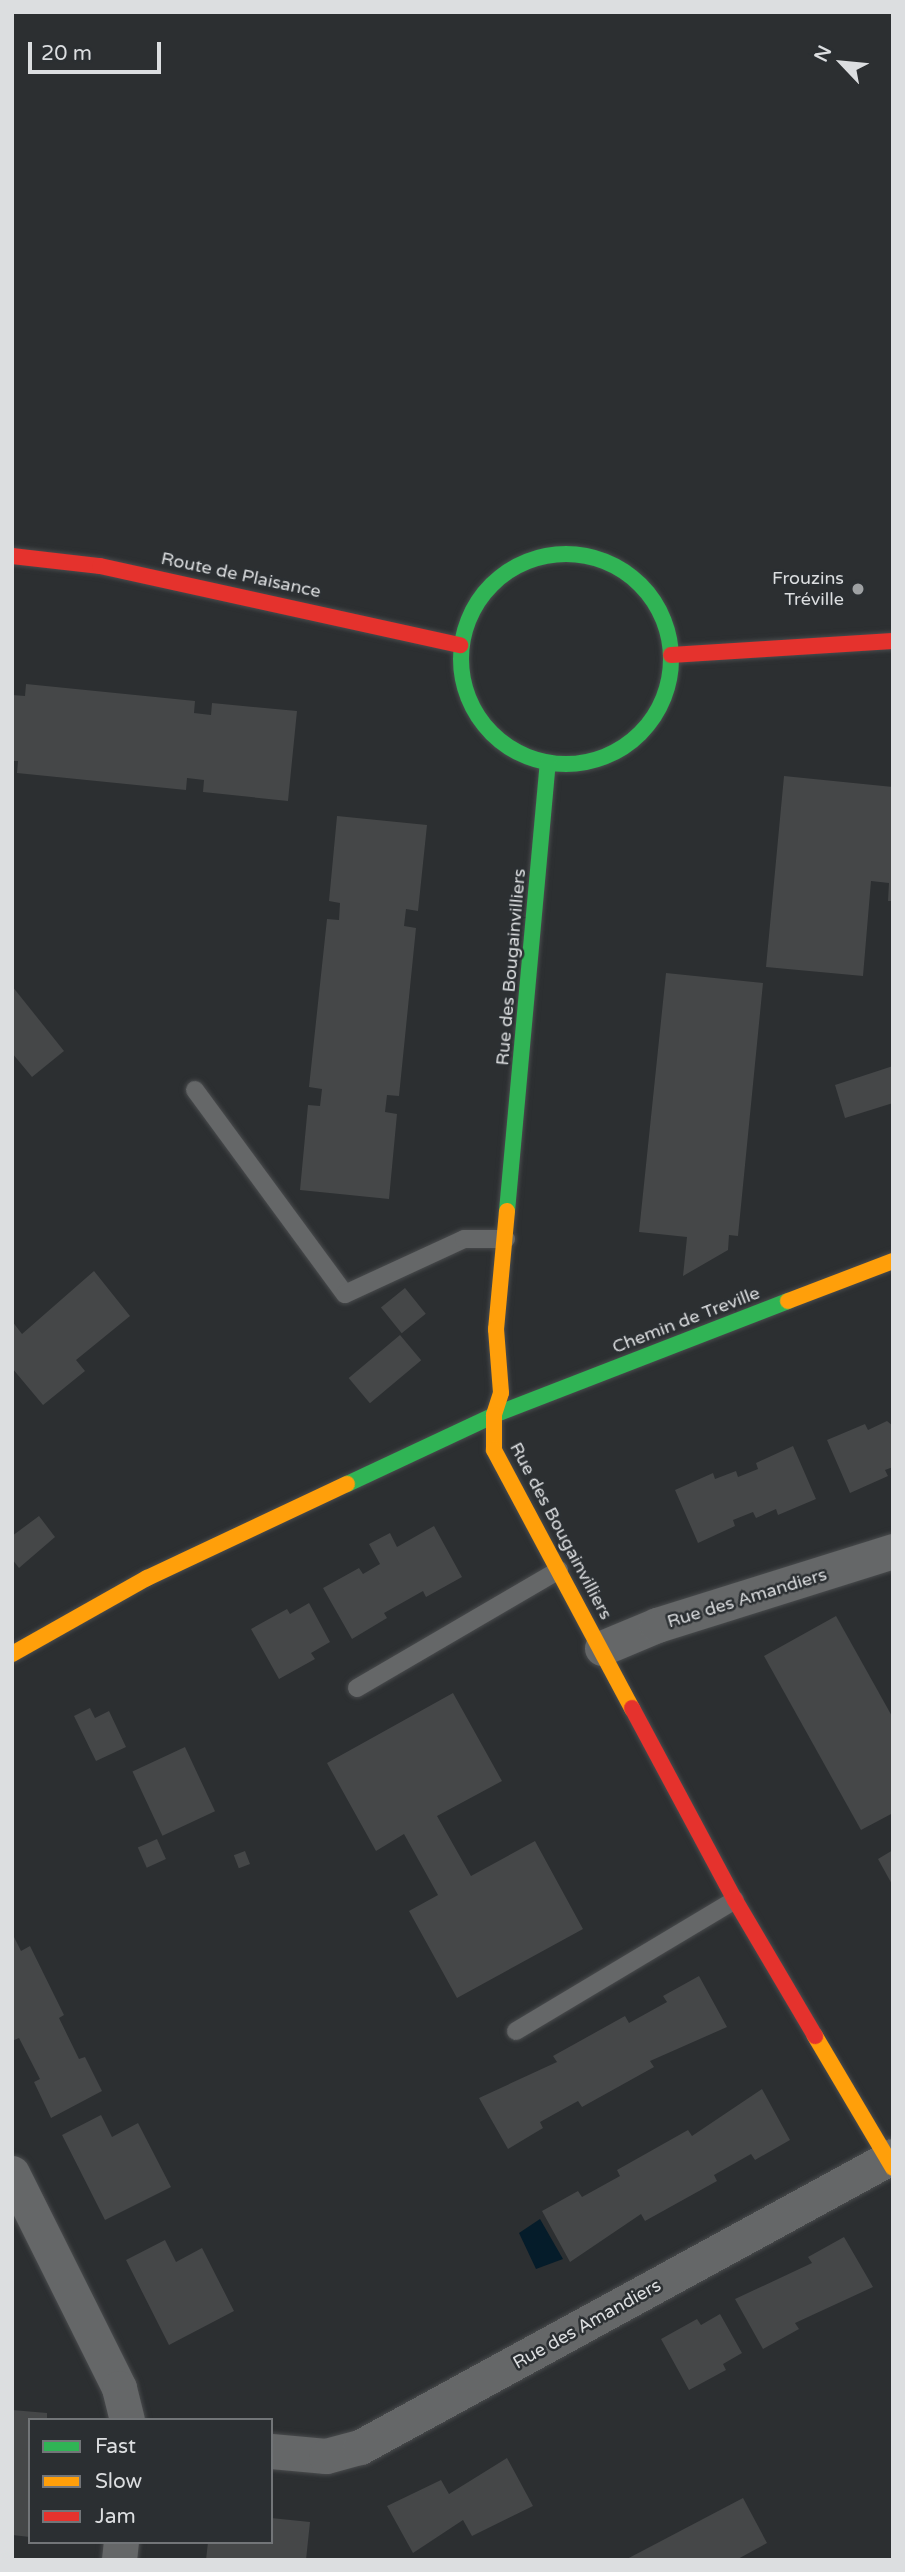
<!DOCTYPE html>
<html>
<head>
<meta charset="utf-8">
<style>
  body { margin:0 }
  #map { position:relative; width:905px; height:2572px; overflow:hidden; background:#2c2f31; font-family:"Varela Round",sans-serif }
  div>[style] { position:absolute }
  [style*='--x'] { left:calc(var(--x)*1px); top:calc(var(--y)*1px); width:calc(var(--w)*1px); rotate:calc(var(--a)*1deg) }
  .water>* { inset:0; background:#051c2a }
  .building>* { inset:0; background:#454748; transform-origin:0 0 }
  .roads { filter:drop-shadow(0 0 2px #494b4d) drop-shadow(0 0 2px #494b4d) }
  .lane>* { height:18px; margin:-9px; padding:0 9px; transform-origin:9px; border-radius:9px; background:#656768 }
  .street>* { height:35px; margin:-17.5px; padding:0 17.5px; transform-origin:17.5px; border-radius:17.5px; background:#656768 }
  .fast>* { height:16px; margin:-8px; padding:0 8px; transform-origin:8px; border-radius:8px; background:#30b455 }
  .fast>.ring { margin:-8px; padding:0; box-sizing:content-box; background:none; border:16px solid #30b455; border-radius:50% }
  .slow>* { height:16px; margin:-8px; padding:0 8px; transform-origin:8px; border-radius:8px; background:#ff9f0a }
  .jam>* { height:16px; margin:-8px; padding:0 8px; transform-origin:8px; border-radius:8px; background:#e5322d }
  .dots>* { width:19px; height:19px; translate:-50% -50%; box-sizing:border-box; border:4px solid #2b2f32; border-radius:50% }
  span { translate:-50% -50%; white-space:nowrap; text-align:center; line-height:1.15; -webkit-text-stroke:5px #2b2f32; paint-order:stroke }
  .street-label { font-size:18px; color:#dcdee0 }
  .poi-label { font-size:18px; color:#dcdee0 }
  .right { translate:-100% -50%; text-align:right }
  .frame { position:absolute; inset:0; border:14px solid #dcdee0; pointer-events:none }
  .legend { position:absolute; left:28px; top:2418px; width:245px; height:126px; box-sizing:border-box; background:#2b2f32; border:2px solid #727578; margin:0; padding:9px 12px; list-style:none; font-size:21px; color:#dcdee0 }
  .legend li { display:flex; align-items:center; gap:14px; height:35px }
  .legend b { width:35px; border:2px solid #727578 }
  .north { position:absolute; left:807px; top:28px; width:70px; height:70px; -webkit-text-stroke:5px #2b2f32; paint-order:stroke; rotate:296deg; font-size:19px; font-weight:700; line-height:28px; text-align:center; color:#dcdee0 }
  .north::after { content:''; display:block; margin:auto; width:24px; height:32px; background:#dcdee0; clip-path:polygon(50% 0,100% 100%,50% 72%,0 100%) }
  .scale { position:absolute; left:28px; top:42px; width:133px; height:32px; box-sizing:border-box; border:4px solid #dcdee0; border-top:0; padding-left:9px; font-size:21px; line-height:24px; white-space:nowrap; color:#dcdee0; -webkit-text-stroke:5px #2b2f32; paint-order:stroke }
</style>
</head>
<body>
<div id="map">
  <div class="water">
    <i style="clip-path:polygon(540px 2219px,563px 2259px,536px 2269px,519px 2233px)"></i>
  </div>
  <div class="building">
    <i style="clip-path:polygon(26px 684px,195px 701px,194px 713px,211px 715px,212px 703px,297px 711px,288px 801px,203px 792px,204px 780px,187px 778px,186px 790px,17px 773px,18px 761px,12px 761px,12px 695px,25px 696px)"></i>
    <i style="clip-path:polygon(784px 776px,893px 787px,893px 901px,888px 901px,889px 883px,871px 881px,863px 976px,766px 967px)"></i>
    <i style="clip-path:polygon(337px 816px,427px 825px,418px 911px,406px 909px,404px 926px,416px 928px,399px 1096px,387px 1095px,385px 1112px,397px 1114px,389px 1199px,300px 1190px,308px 1105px,320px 1106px,322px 1089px,309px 1087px,327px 919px,339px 920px,340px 903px,329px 901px)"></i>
    <i style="clip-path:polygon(666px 973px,763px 983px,738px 1236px,729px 1235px,728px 1250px,683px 1276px,687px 1237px,639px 1232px)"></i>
    <i style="clip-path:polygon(12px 986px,64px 1051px,32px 1077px,12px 1053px)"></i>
    <i style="clip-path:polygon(893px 1066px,893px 1103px,845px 1118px,835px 1085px)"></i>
    <i style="clip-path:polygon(94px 1271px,130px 1316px,76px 1360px,85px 1371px,43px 1405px,12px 1368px,12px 1321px,22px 1334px)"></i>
    <i style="left:405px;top:1288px;width:33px;height:31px;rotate:51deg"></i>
    <i style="left:400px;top:1335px;width:33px;height:67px;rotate:50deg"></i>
    <i style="clip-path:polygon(887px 1421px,893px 1426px,893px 1467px,885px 1470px,888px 1476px,850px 1493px,827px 1440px,865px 1424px,868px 1430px)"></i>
    <i style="clip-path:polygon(793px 1446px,816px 1499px,778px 1515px,776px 1509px,756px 1518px,753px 1512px,733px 1520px,735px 1526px,698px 1543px,675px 1490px,713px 1473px,715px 1479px,736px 1471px,738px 1477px,758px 1469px,756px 1463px)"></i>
    <i style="clip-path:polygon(39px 1516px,55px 1537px,19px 1568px,12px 1559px,12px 1536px)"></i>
    <i style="clip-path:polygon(434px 1526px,462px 1577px,426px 1597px,423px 1591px,384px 1613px,387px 1618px,352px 1639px,323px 1588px,359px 1568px,363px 1574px,380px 1564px,369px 1544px,390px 1533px,397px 1547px)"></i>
    <i style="clip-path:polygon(309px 1603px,330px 1642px,311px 1653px,315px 1659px,279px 1679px,251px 1629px,287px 1609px,290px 1614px)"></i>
    <i style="clip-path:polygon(836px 1616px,893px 1718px,893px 1813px,861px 1830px,764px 1656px)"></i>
    <i style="clip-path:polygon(453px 1693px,502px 1781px,437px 1816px,471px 1876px,535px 1841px,583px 1929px,457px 1998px,409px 1911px,438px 1895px,404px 1834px,376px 1851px,327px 1763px)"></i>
    <i style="clip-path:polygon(90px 1708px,95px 1718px,109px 1711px,126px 1747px,96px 1761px,74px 1716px)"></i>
    <i style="left:185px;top:1747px;width:71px;height:58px;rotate:65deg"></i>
    <i style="left:157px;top:1839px;width:22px;height:21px;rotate:66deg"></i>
    <i style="clip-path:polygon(893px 1850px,893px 1886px,878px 1859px)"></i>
    <i style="left:245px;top:1851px;width:14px;height:12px;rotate:69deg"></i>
    <i style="clip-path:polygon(12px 1933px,21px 1951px,30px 1946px,64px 2015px,59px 2018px,79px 2059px,85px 2057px,102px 2091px,51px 2118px,34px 2082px,40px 2079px,19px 2038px,12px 2041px)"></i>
    <i style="clip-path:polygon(699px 1976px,727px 2027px,650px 2061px,654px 2067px,582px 2107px,578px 2101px,558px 2112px,540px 2122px,543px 2128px,508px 2149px,479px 2098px,557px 2062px,553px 2056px,625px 2016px,629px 2023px,667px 2002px,663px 1996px)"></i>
    <i style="clip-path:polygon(762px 2089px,790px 2140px,755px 2160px,751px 2154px,714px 2175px,717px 2181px,645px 2221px,641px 2214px,570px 2262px,542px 2211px,578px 2191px,582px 2197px,620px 2176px,617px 2170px,688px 2130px,692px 2136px)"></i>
    <i style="clip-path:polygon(101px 2115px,112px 2137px,138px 2123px,171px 2187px,105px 2220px,62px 2135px)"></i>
    <i style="clip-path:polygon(844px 2237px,873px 2287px,795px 2323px,799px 2329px,763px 2349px,735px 2299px,812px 2263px,808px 2257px)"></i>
    <i style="clip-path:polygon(165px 2240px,176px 2262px,202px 2248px,234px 2311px,169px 2345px,126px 2260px)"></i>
    <i style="clip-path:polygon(720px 2314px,742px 2353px,723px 2364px,726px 2370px,689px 2390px,661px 2339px,697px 2319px,701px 2325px)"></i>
    <i style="clip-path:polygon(12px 2410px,47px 2413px,47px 2420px,30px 2420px,30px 2537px,12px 2535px)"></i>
    <i style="clip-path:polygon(507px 2458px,533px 2506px,472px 2536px,463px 2520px,413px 2553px,387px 2506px,441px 2480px,449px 2494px)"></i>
    <i style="clip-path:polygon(743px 2498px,767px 2543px,736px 2560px,625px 2560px)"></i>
    <i style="clip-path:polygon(271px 2518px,310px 2522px,306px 2560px,206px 2560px,208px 2542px,271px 2542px)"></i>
  </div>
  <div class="roads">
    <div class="lane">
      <i style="--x:195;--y:1090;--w:253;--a:53.7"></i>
      <i style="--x:345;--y:1294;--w:131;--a:-24.8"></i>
      <i style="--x:464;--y:1239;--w:42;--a:0"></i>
      <i style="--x:357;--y:1688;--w:234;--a:-30.3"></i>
      <i style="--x:516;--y:2031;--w:255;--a:-30.9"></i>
    </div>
    <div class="street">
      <i style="--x:602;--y:1648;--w:60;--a:-22.7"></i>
      <i style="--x:657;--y:1625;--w:247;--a:-17.4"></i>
      <i style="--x:12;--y:2173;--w:240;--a:63.5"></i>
      <i style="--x:119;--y:2388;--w:33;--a:76"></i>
      <i style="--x:271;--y:2451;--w:55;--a:5.2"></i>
      <i style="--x:326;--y:2456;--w:35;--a:-15"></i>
      <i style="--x:360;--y:2447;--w:607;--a:-28.63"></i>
      <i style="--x:119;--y:2560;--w:18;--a:-84"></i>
    </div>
    <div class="fast">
      <i class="ring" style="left:461px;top:554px;width:194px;height:194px"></i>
      <i style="--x:507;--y:1211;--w:449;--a:-84.8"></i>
      <i style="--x:347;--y:1484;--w:162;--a:-25.1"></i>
      <i style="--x:494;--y:1415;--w:315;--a:-21.2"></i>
    </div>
    <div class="slow">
      <i style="--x:507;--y:1211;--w:119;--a:95.3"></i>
      <i style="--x:496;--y:1329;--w:64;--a:85.5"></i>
      <i style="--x:501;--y:1393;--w:23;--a:108"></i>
      <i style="--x:494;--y:1415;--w:35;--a:90"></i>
      <i style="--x:494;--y:1450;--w:293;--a:61.9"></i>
      <i style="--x:788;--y:1301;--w:112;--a:-20.9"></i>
      <i style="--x:12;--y:1654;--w:155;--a:-29.4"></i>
      <i style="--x:147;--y:1578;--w:221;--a:-25.2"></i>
      <i style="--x:815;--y:2036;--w:153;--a:59.4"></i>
    </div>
    <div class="jam">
      <i style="--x:12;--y:556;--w:89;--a:6.5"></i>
      <i style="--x:100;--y:566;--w:369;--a:12.4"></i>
      <i style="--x:671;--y:655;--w:222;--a:-3.6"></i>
      <i style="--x:632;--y:1708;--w:218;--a:61.8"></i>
      <i style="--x:735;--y:1900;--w:158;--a:59.5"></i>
    </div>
  </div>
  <div class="dots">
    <i style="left:858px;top:589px;background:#9ea1a3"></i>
  </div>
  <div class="street-label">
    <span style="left:241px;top:575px;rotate:12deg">Route de Plaisance</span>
    <span style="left:511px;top:967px;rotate:-85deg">Rue des Bougainvilliers</span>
    <span style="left:686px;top:1320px;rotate:-21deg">Chemin de Treville</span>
    <span style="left:561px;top:1531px;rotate:62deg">Rue des Bougainvilliers</span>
    <span style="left:747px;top:1598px;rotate:-17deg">Rue des Amandiers</span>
    <span style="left:587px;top:2324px;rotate:-29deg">Rue des Amandiers</span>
  </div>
  <div class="poi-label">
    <span class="right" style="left:844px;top:589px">Frouzins<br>Tréville</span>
  </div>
  <div class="frame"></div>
  <ul class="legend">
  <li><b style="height:9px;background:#30b455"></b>Fast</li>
  <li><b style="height:9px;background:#ff9f0a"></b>Slow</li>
  <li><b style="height:9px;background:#e5322d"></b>Jam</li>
  </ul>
  <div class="north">N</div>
  <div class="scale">20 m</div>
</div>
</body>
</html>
